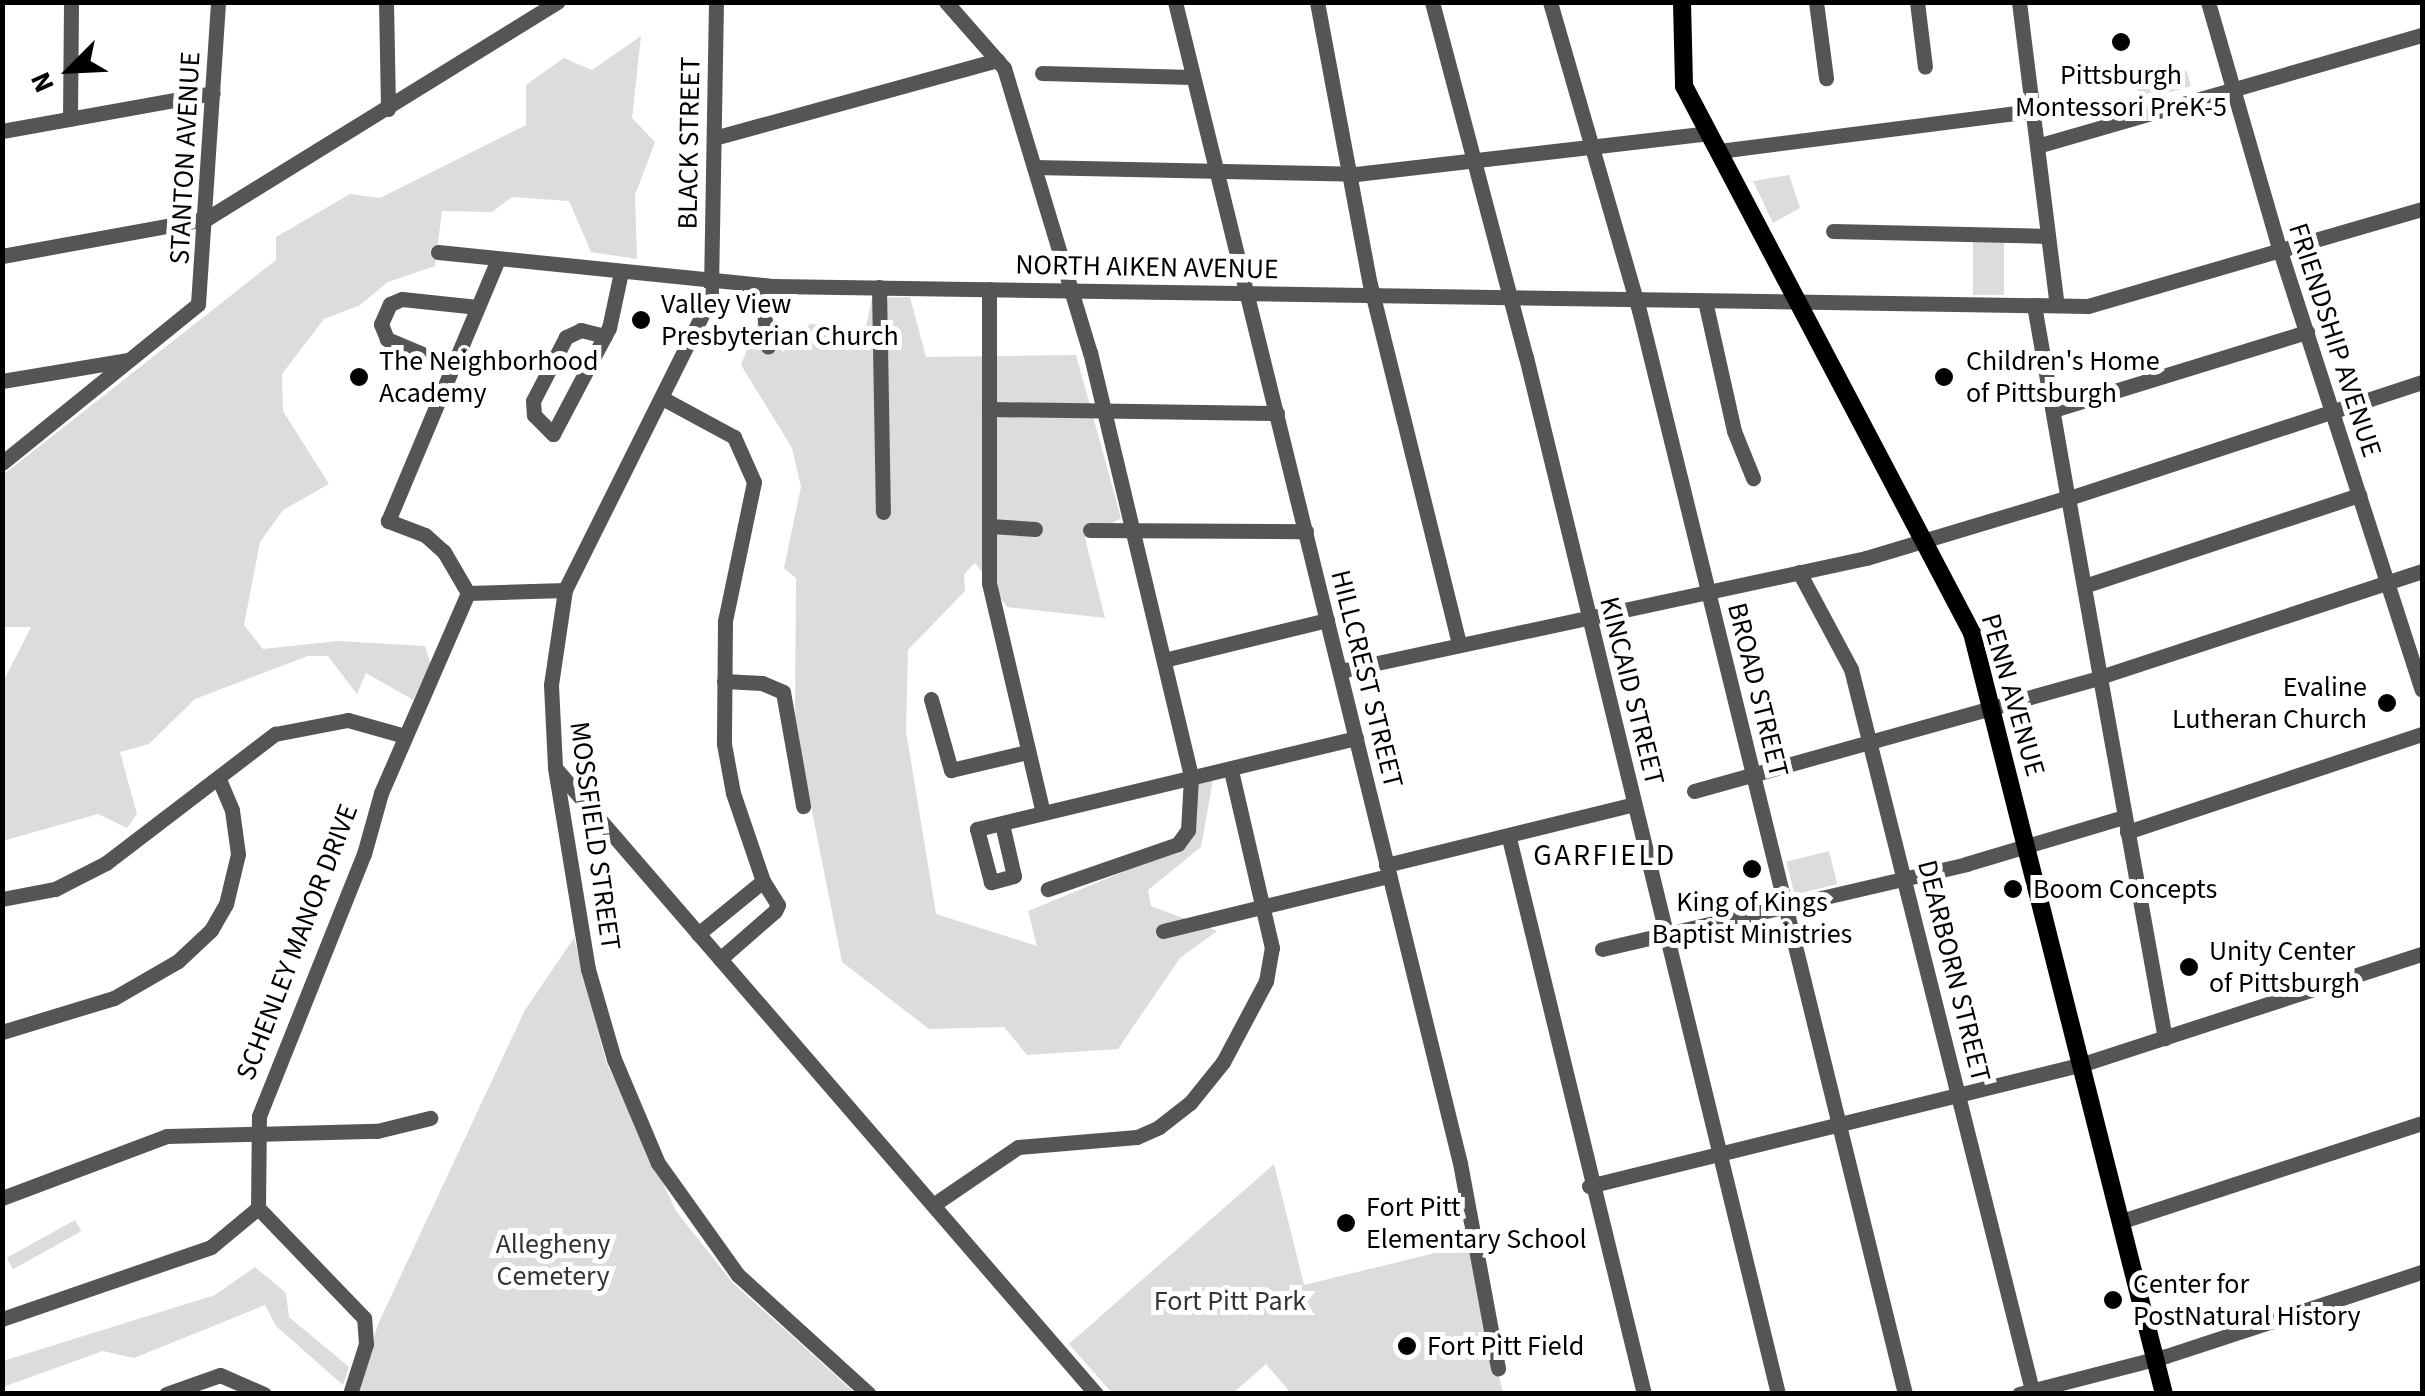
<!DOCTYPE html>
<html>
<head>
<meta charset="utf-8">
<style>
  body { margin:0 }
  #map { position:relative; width:2425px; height:1396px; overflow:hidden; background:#fff; font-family:"Source Sans 3",sans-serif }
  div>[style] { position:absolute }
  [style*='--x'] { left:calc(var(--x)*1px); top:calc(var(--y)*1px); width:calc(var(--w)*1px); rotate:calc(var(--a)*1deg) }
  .green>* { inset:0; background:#dcdcdc; transform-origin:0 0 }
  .minor>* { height:15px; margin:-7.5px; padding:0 7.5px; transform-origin:7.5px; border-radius:7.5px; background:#555 }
  .major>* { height:18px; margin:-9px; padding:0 9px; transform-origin:9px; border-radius:9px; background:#000 }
  .dots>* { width:28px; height:28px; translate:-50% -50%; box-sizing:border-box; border:5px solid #fff; border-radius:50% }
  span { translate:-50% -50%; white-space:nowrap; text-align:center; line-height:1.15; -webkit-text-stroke:10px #fff; paint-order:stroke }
  .poi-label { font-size:28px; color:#000 }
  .left { translate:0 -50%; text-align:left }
  .right { translate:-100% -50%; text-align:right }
  .street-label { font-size:28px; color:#000 }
  .park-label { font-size:28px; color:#333 }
  .neighbourhood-label { font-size:30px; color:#000; letter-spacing:2.5px }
  .frame { position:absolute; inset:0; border:5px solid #000; pointer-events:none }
  .north { position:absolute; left:20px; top:20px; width:100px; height:100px; -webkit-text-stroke:8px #fff; paint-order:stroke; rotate:246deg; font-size:28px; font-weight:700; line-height:40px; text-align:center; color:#000 }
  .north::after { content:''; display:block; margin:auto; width:35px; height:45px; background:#000; clip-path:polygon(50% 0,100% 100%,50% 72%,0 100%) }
</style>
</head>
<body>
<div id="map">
  <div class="green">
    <i style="clip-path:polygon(641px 36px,632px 118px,655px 142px,635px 195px,637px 259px,591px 252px,569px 201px,512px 197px,492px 212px,442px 211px,435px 266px,388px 282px,360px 305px,324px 319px,282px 374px,283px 411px,329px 484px,283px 510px,260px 542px,244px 625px,263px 649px,338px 641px,425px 646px,431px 664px,413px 700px,366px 673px,357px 694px,328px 656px,308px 656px,195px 699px,149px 744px,120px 752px,137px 814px,127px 828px,98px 814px,3px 841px,2px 684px,31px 627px,3px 627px,3px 475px,276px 260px,276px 237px,350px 194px,380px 198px,526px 125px,526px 85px,564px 58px,592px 70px)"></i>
    <i style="clip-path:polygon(2173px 65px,2187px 72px,2191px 86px,2140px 101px,2137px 83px)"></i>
    <i style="clip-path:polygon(1789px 175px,1800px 208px,1773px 223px,1753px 181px)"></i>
    <i style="left:1973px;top:239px;width:31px;height:56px"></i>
    <i style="clip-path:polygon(910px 297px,926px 357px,1076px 355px,1121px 518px,1085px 538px,1105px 618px,1007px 607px,975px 563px,964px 574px,965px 591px,908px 650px,906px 731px,936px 914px,1037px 946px,1028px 911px,1186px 846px,1196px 783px,1213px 780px,1201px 847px,1148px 890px,1151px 906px,1217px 931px,1180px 958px,1118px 1049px,1027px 1055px,1004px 1027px,929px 1029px,842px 962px,795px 726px,796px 578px,784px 568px,801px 487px,792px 448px,741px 365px,758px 322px,783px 352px,810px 324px,866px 327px,872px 298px)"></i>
    <i style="left:1829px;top:851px;width:34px;height:44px;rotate:76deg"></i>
    <i style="clip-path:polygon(574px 938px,606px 1062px,676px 1211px,732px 1282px,855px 1393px,354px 1394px,379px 1322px,525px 1010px)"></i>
    <i style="clip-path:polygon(1274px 1164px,1304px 1285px,1468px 1245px,1503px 1393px,1291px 1393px,1266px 1364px,1233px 1393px,1112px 1393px,1069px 1344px)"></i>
    <i style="left:75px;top:1220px;width:13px;height:78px;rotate:61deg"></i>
    <i style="clip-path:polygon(255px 1267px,286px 1293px,289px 1317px,349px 1367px,343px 1385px,276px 1326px,265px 1305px,134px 1358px,103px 1351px,3px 1387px,3px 1361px,215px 1295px)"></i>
  </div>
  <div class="minor">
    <i style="--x:386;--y:2;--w:107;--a:88.9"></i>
    <i style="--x:716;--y:2;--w:295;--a:91"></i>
    <i style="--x:711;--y:297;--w:327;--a:116.5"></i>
    <i style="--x:565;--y:590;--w:96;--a:98.4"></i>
    <i style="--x:551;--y:685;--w:83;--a:87.2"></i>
    <i style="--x:555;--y:768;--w:204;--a:80.7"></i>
    <i style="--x:588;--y:969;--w:94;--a:73.9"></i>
    <i style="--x:614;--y:1059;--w:113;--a:67.1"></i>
    <i style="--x:658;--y:1163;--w:138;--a:54.5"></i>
    <i style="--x:738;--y:1275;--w:177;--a:42.3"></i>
    <i style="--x:946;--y:2;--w:88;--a:48.7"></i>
    <i style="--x:1004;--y:68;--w:297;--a:73.2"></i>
    <i style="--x:1090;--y:352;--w:437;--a:76.6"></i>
    <i style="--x:1191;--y:777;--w:53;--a:93.2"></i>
    <i style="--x:1188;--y:830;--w:17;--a:126"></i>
    <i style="--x:1178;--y:844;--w:138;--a:160.9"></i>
    <i style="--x:1175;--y:2;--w:1195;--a:76.21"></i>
    <i style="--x:1460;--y:1163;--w:209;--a:79.5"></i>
    <i style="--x:1317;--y:2;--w:287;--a:79.4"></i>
    <i style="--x:1370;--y:284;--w:370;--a:76.1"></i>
    <i style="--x:1432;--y:2;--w:367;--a:75.2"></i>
    <i style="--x:1526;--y:357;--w:1067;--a:76.34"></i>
    <i style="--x:1550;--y:2;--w:321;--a:73.9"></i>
    <i style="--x:1639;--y:310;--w:1116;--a:76.21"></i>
    <i style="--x:1816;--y:2;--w:77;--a:82.5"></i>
    <i style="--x:1917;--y:2;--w:65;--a:83"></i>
    <i style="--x:2019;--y:2;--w:305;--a:82.9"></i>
    <i style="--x:2208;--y:2;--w:259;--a:73.9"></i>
    <i style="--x:2280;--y:251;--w:461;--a:72.1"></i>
    <i style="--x:1042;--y:73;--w:150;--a:1.5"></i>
    <i style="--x:70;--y:119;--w:117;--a:-89.5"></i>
    <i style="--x:2;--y:131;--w:214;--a:-10.2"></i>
    <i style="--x:714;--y:138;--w:294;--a:-15.4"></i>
    <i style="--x:2037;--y:146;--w:401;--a:-16.1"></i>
    <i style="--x:1719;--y:151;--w:316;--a:-7.3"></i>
    <i style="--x:1034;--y:167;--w:322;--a:1.2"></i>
    <i style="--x:1356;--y:174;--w:354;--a:-6.6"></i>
    <i style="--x:1833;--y:231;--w:215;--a:1.3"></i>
    <i style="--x:438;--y:252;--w:338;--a:5.8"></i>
    <i style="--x:774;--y:286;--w:1314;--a:0.87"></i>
    <i style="--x:2088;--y:306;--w:348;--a:-16.2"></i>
    <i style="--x:2;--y:256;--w:207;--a:-10.3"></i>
    <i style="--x:206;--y:219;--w:413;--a:-31.7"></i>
    <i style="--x:761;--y:286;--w:61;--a:83.5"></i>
    <i style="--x:879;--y:287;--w:225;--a:89"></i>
    <i style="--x:989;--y:289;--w:294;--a:90"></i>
    <i style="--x:989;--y:583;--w:236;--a:76.8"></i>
    <i style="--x:1705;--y:301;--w:133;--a:77.4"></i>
    <i style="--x:1734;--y:431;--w:51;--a:68"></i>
    <i style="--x:2034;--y:305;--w:192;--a:80.1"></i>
    <i style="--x:605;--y:336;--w:25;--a:-166"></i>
    <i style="--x:581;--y:330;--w:17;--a:155"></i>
    <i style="--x:566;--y:337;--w:72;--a:117.3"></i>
    <i style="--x:533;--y:401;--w:14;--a:86"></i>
    <i style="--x:534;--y:415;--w:27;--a:45"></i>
    <i style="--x:553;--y:434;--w:120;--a:-62.2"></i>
    <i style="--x:609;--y:328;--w:57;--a:-77.9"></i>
    <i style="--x:453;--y:367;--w:72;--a:-157"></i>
    <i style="--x:387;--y:339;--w:16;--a:-112"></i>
    <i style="--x:381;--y:324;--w:22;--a:-66"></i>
    <i style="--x:390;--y:304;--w:13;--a:-23"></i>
    <i style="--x:402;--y:299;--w:76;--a:6"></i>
    <i style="--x:2;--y:381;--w:128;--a:-9.5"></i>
    <i style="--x:662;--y:398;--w:82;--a:28.4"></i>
    <i style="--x:734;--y:437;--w:49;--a:66"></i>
    <i style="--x:754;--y:482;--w:142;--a:101.8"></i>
    <i style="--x:725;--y:621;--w:123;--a:90.5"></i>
    <i style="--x:724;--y:744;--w:50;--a:79.6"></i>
    <i style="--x:733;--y:793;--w:93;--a:71.2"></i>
    <i style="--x:989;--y:409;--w:288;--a:0.8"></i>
    <i style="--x:2053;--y:410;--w:266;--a:-17.1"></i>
    <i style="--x:2;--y:463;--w:252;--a:-39"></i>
    <i style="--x:198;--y:304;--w:303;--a:-86.2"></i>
    <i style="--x:2072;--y:497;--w:368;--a:-18.2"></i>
    <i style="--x:2069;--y:503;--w:171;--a:79.9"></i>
    <i style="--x:990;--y:526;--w:45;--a:3.8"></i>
    <i style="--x:1090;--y:530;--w:216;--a:0.3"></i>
    <i style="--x:1799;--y:572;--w:110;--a:61.8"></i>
    <i style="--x:1851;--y:669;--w:747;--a:75.91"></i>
    <i style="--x:2084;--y:586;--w:290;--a:-18.3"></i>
    <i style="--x:468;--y:593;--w:97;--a:-1.8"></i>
    <i style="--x:1164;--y:660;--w:168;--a:-13.8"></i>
    <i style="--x:1340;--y:671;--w:538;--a:-12.12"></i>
    <i style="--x:1866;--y:558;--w:206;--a:-16.7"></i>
    <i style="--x:2106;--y:675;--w:333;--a:-18.2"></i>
    <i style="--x:724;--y:681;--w:38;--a:3"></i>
    <i style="--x:762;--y:683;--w:23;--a:23"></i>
    <i style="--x:783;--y:692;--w:116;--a:80"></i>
    <i style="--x:2101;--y:683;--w:361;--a:79.8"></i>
    <i style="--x:931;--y:699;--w:74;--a:74.3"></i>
    <i style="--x:951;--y:770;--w:78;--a:-13.3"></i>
    <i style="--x:556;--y:769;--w:826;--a:49.17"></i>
    <i style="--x:1694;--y:791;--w:416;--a:-15.6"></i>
    <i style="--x:1002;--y:824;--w:53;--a:77"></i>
    <i style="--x:1014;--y:876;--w:24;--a:165"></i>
    <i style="--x:991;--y:882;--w:55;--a:-104.8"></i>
    <i style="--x:977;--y:829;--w:390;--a:-13.5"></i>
    <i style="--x:2127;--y:832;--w:311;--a:-18.4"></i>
    <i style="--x:1509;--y:838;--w:572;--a:76.35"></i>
    <i style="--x:1386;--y:865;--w:255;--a:-13.8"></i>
    <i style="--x:2;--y:899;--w:54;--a:-10.7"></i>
    <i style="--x:55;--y:889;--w:57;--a:-27"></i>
    <i style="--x:106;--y:863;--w:213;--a:-37.4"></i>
    <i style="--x:275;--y:734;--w:74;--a:-10.9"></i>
    <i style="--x:348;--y:720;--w:59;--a:15.7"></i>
    <i style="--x:1163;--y:931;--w:233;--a:-13.7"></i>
    <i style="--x:698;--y:934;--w:84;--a:-39.2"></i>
    <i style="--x:763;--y:881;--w:28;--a:58"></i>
    <i style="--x:778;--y:905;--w:7;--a:117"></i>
    <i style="--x:775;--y:911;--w:73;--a:138.9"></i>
    <i style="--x:1602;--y:949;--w:374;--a:-13.1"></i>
    <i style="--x:1966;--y:864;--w:165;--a:-16.6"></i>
    <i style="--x:2;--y:1032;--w:117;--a:-16.9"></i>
    <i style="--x:114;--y:998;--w:74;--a:-30"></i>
    <i style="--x:178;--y:961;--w:45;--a:-43.2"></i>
    <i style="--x:211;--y:930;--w:30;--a:-60"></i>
    <i style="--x:226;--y:904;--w:51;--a:-76.5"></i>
    <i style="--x:238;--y:854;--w:44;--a:-97.8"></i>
    <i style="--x:232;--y:810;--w:34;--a:-113"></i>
    <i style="--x:1589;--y:1186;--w:509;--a:-13.87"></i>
    <i style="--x:2083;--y:1064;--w:356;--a:-18"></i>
    <i style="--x:2;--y:1198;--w:176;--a:-20.6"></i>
    <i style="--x:167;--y:1136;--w:210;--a:-1.4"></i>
    <i style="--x:377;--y:1131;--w:55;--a:-13.8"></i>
    <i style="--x:933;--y:1205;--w:103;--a:-34.3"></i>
    <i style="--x:1018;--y:1147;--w:119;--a:-4.8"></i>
    <i style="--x:1137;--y:1137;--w:24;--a:-24"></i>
    <i style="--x:1159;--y:1127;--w:39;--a:-38"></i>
    <i style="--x:1190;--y:1103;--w:53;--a:-51.2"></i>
    <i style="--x:1223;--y:1062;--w:92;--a:-62"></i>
    <i style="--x:1266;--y:981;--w:34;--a:-80"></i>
    <i style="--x:1272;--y:948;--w:183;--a:-103"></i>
    <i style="--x:2122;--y:1221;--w:316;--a:-18.1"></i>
    <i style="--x:2;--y:1319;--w:221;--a:-19"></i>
    <i style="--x:211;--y:1247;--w:61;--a:-39.7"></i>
    <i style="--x:166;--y:1394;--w:57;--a:-19.4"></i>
    <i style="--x:220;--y:1375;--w:48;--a:23.4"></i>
    <i style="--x:350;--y:1394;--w:52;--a:-72.3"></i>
    <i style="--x:366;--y:1344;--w:26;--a:-94"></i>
    <i style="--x:364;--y:1318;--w:153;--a:-133.9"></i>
    <i style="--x:258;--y:1208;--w:92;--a:-89.4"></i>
    <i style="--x:259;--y:1116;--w:282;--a:-68.2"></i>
    <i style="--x:364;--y:854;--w:63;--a:-74.4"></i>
    <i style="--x:381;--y:793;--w:218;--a:-66.5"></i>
    <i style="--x:468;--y:593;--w:48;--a:-120.3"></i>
    <i style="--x:444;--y:552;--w:25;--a:-138"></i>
    <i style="--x:425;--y:535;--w:40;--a:-159"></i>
    <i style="--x:388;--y:521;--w:284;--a:-67.2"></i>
    <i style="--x:2019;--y:1394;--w:152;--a:-14.5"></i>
    <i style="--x:2166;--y:1356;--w:269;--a:-18.2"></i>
  </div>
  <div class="major">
    <i style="--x:1682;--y:2;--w:84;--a:88.6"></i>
    <i style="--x:1684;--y:86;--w:618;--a:62.23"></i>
    <i style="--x:1972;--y:633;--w:785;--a:75.84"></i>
  </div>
  <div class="dots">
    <i style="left:2121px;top:42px;background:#000"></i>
    <i style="left:641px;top:320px;background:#000"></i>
    <i style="left:359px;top:377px;background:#000"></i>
    <i style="left:1944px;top:377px;background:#000"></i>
    <i style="left:2387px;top:703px;background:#000"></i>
    <i style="left:1752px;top:869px;background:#000"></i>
    <i style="left:2013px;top:889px;background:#000"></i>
    <i style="left:2189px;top:967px;background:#000"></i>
    <i style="left:1346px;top:1223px;background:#000"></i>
    <i style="left:2113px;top:1300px;background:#000"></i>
    <i style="left:1407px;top:1346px;background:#000"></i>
  </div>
  <div class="poi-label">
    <span style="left:2121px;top:91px">Pittsburgh<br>Montessori PreK-5</span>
    <span class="left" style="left:661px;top:320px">Valley View<br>Presbyterian Church</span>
    <span class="left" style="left:379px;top:377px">The Neighborhood<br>Academy</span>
    <span class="left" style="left:1966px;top:377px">Children's Home<br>of Pittsburgh</span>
    <span class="right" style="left:2367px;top:703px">Evaline<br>Lutheran Church</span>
    <span class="left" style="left:2033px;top:889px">Boom Concepts</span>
    <span style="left:1752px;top:918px">King of Kings<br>Baptist Ministries</span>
    <span class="left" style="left:2209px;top:967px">Unity Center<br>of Pittsburgh</span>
    <span class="left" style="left:1366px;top:1223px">Fort Pitt<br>Elementary School</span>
    <span class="left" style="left:2133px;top:1300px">Center for<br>PostNatural History</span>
    <span class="left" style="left:1427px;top:1346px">Fort Pitt Field</span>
  </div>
  <div class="street-label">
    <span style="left:689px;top:143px;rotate:-89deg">BLACK STREET</span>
    <span style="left:185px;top:158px;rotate:-87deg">STANTON AVENUE</span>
    <span style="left:1147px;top:267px;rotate:1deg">NORTH AIKEN AVENUE</span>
    <span style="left:2335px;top:340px;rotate:72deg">FRIENDSHIP AVENUE</span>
    <span style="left:1367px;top:679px;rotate:76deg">HILLCREST STREET</span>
    <span style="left:1758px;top:690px;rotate:76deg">BROAD STREET</span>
    <span style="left:1632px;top:691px;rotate:76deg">KINCAID STREET</span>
    <span style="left:2013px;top:695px;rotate:74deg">PENN AVENUE</span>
    <span style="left:595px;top:836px;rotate:82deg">MOSSFIELD STREET</span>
    <span style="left:297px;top:942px;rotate:-69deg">SCHENLEY MANOR DRIVE</span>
    <span style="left:1954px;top:971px;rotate:76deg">DEARBORN STREET</span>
  </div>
  <div class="park-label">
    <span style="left:553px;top:1260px">Allegheny<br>Cemetery</span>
    <span style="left:1230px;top:1301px">Fort Pitt Park</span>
  </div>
  <div class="neighbourhood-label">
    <span style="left:1605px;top:856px">GARFIELD</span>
  </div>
  <div class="frame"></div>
  <div class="north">N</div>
</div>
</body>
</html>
